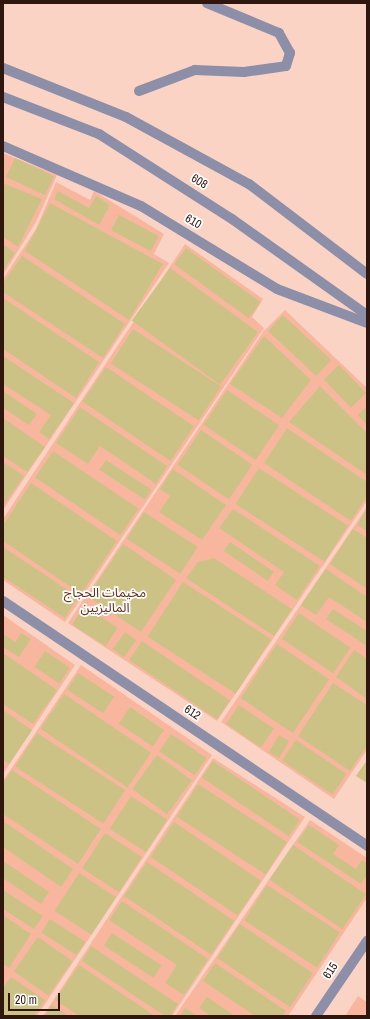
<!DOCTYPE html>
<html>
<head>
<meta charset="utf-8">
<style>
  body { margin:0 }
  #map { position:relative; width:370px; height:1019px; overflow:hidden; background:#fbd3c5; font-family:"Archivo Narrow","Noto Sans Arabic",sans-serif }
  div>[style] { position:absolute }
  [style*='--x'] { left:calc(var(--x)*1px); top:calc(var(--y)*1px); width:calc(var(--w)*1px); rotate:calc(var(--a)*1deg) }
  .green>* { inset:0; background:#f9b69f }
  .building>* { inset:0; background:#ccc285; transform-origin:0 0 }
  .minor>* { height:10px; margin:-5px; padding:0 5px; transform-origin:5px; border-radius:5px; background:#8c8fa7 }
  span { translate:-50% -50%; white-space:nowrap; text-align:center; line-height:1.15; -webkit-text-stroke:3.5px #fefefe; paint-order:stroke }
  .street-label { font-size:12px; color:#2f170f }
  .neighbourhood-label { font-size:13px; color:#632f1c }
  .frame { position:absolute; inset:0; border:4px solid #2f170f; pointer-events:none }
  .scale { position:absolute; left:8px; top:993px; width:52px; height:18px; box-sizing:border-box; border:2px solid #2f170f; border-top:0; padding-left:5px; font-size:12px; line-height:14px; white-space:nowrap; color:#2f170f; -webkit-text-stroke:3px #fefefe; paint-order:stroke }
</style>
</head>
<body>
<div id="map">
  <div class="green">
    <i style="clip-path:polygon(3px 153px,57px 175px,36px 222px,3px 275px)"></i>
    <i style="clip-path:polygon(56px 182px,90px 200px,94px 191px,164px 234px,154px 254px,169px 263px,3px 510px,3px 279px,36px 229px)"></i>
    <i style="clip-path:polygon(185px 244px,263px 299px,252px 317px,264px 328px,65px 622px,3px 580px,3px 519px)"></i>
    <i style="clip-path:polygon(285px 310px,367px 388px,367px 501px,217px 721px,68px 623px,263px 332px)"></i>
    <i style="clip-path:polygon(367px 507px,367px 750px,334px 799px,221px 722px)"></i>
    <i style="clip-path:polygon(3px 615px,75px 665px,3px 774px)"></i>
    <i style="clip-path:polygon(81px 665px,212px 755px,37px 1016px,3px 1016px,3px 781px)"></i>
    <i style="clip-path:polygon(213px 758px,305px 817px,172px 1016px,43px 1016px)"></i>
    <i style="clip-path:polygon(310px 820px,367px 858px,367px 898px,288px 1016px,175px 1016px)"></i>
    <i style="clip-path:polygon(358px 996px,367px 1002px,367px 1016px,345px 1016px)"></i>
  </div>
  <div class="building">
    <i style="left:15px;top:158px;width:43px;height:21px;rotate:25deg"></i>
    <i style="clip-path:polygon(3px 183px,42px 199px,18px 247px,3px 237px)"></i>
    <i style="clip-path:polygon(58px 191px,89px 208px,96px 196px,110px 205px,99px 225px,54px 199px)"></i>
    <i style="clip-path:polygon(50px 203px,163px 264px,129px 320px,25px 251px)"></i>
    <i style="left:119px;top:215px;width:45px;height:17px;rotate:28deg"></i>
    <i style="clip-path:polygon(3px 244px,15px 253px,3px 271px)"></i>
    <i style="left:186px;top:248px;width:92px;height:20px;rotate:36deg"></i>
    <i style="clip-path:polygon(22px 256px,125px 324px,103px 358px,3px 292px,3px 283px)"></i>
    <i style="left:170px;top:268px;width:109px;height:65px;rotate:36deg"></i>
    <i style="clip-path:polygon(3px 298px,99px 362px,76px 398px,3px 349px)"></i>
    <i style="left:283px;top:315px;width:66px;height:22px;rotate:43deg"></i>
    <i style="left:133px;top:329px;width:105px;height:41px;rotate:33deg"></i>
    <i style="clip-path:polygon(264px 336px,311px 380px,282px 418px,230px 384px)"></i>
    <i style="clip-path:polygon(3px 356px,74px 403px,49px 439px,39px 432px,51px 415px,3px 384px)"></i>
    <i style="left:339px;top:365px;width:39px;height:21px;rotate:46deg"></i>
    <i style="left:106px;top:367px;width:106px;height:42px;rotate:34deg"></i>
    <i style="clip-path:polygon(320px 386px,367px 433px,367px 475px,289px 422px)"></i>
    <i style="left:227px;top:390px;width:63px;height:42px;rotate:34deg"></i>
    <i style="clip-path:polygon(3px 391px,37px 414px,29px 425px,3px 408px)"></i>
    <i style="clip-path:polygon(367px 406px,367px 425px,358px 415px)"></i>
    <i style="clip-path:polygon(80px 407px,167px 466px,156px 484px,100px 446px,88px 464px,56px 443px)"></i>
    <i style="clip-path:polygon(3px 418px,45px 447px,27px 472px,3px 456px)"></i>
    <i style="clip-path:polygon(287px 428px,367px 482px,367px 496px,351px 521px,264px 463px)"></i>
    <i style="left:201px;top:430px;width:62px;height:42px;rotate:34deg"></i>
    <i style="left:53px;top:451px;width:103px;height:32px;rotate:34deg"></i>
    <i style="left:106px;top:460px;width:54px;height:12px;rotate:33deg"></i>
    <i style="clip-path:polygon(3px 462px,24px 476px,3px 506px)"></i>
    <i style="left:259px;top:468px;width:106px;height:43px;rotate:33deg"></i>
    <i style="clip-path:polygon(173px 469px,226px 505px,202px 540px,159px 512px,170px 496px,160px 489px)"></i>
    <i style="clip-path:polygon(31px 483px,117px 541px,81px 594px,3px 541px,3px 525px)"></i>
    <i style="clip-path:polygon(233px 509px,320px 566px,297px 600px,275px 585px,284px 572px,219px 528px)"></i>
    <i style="clip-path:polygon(367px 509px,367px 531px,357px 525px)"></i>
    <i style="left:144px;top:512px;width:64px;height:32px;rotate:33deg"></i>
    <i style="clip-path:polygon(353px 529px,367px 538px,367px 589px,330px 564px)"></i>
    <i style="left:230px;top:542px;width:53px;height:11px;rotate:34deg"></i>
    <i style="left:123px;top:544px;width:64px;height:63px;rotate:34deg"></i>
    <i style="clip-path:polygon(3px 547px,78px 597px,65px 618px,3px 577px)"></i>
    <i style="clip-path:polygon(214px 558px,292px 609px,274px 636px,186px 578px,198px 562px)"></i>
    <i style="clip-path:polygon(326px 569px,367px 597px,367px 622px,329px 597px,316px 615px,301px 605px)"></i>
    <i style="left:183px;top:582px;width:105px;height:65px;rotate:33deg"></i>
    <i style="left:84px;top:606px;width:40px;height:22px;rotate:33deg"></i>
    <i style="clip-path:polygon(333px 609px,367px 631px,367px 646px,326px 619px)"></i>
    <i style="left:299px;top:613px;width:62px;height:31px;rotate:34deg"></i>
    <i style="left:125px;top:632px;width:14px;height:21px;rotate:36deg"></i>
    <i style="clip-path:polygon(21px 633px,31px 639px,19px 657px,3px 647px,3px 634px,15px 642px)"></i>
    <i style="left:142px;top:641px;width:106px;height:23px;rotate:34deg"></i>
    <i style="left:277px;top:644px;width:63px;height:65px;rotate:34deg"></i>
    <i style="clip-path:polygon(354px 650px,367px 659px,367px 699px,336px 677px)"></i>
    <i style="left:45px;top:651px;width:30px;height:19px;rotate:34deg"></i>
    <i style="clip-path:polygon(3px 653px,57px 690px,33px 724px,3px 704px)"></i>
    <i style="left:78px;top:673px;width:43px;height:20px;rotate:33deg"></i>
    <i style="clip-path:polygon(333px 683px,367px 705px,367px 746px,350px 771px,298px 736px)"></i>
    <i style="left:64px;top:694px;width:105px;height:42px;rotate:34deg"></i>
    <i style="left:239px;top:705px;width:42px;height:23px;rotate:34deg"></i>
    <i style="left:130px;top:707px;width:41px;height:20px;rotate:34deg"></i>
    <i style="clip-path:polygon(3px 710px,32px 730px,9px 764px,3px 760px)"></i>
    <i style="left:37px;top:733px;width:105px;height:40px;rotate:33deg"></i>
    <i style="left:171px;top:734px;width:43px;height:21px;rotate:34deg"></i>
    <i style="left:279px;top:735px;width:12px;height:20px;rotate:31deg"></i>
    <i style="left:296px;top:740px;width:61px;height:25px;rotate:34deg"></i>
    <i style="left:157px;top:755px;width:43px;height:42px;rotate:36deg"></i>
    <i style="clip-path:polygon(367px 760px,367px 783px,356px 776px)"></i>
    <i style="left:213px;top:761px;width:105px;height:20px;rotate:34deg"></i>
    <i style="clip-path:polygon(12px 770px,101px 829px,78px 864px,3px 814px,3px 783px)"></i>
    <i style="left:198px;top:784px;width:106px;height:39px;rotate:33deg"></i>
    <i style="left:131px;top:796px;width:43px;height:39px;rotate:33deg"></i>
    <i style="clip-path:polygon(3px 821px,73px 869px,61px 887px,3px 847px)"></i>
    <i style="left:174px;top:822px;width:105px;height:42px;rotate:34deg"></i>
    <i style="clip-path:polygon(309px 825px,339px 845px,333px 854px,356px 869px,362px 860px,367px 863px,367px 875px,361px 884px,297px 842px)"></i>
    <i style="left:105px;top:833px;width:44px;height:42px;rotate:33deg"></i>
    <i style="left:293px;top:845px;width:88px;height:42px;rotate:34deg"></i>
    <i style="clip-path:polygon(3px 861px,49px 892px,41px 904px,3px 878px)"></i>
    <i style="left:147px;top:862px;width:105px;height:41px;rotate:34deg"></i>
    <i style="left:79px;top:873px;width:44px;height:45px;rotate:33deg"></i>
    <i style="left:267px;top:885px;width:87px;height:42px;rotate:33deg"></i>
    <i style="clip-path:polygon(3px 890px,43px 916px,34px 929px,3px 909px)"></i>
    <i style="clip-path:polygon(122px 901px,208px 959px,184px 995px,165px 983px,177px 965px,109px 920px)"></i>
    <i style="clip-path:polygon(3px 915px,31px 934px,9px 968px,3px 964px)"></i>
    <i style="left:50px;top:919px;width:42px;height:16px;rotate:33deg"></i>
    <i style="left:240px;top:924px;width:88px;height:41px;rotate:34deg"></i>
    <i style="left:112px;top:933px;width:59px;height:15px;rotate:33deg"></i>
    <i style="left:38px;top:937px;width:42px;height:42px;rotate:35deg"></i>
    <i style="clip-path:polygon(91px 946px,178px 1004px,170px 1016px,165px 1016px,82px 961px)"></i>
    <i style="clip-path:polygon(215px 963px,286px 1011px,283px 1016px,255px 1016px,203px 981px)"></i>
    <i style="clip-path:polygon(79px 965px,155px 1016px,79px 1016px,55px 1000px)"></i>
    <i style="clip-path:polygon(11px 977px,45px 1000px,34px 1016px,3px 1016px,3px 988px)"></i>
    <i style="clip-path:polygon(207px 997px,235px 1016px,211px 1016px,199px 1008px)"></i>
    <i style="clip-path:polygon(52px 1005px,68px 1016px,45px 1016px)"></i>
    <i style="clip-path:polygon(185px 1008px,197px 1016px,180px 1016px)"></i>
  </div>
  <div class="minor">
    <i style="--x:3;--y:68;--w:132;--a:21.7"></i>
    <i style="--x:126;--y:117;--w:140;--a:28.6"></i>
    <i style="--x:249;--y:184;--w:148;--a:37.3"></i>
    <i style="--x:139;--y:91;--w:60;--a:-20.6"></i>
    <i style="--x:195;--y:70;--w:49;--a:2.3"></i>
    <i style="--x:244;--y:72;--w:42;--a:-8.1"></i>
    <i style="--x:286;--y:66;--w:14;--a:-73"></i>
    <i style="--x:290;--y:53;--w:23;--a:-119"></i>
    <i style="--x:279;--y:33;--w:78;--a:-157.4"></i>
    <i style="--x:3;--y:97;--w:103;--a:21.1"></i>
    <i style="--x:99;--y:134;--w:158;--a:32.6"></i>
    <i style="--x:232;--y:219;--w:166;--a:35.4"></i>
    <i style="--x:3;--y:146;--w:150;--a:23.5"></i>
    <i style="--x:141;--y:206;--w:159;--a:31.4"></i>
    <i style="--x:277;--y:289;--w:96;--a:20.7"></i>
    <i style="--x:3;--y:601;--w:439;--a:33.9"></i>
    <i style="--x:316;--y:1016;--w:91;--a:-55.8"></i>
  </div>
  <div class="street-label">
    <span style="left:199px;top:182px;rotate:32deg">608</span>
    <span style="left:193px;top:222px;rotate:31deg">610</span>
    <span style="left:192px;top:713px;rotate:34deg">612</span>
    <span style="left:331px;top:971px;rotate:-56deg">615</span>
  </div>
  <div class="neighbourhood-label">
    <span style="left:105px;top:601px">مخيمات الحجاج<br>الماليزيين</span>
  </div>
  <div class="frame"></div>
  <div class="scale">20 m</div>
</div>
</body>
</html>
